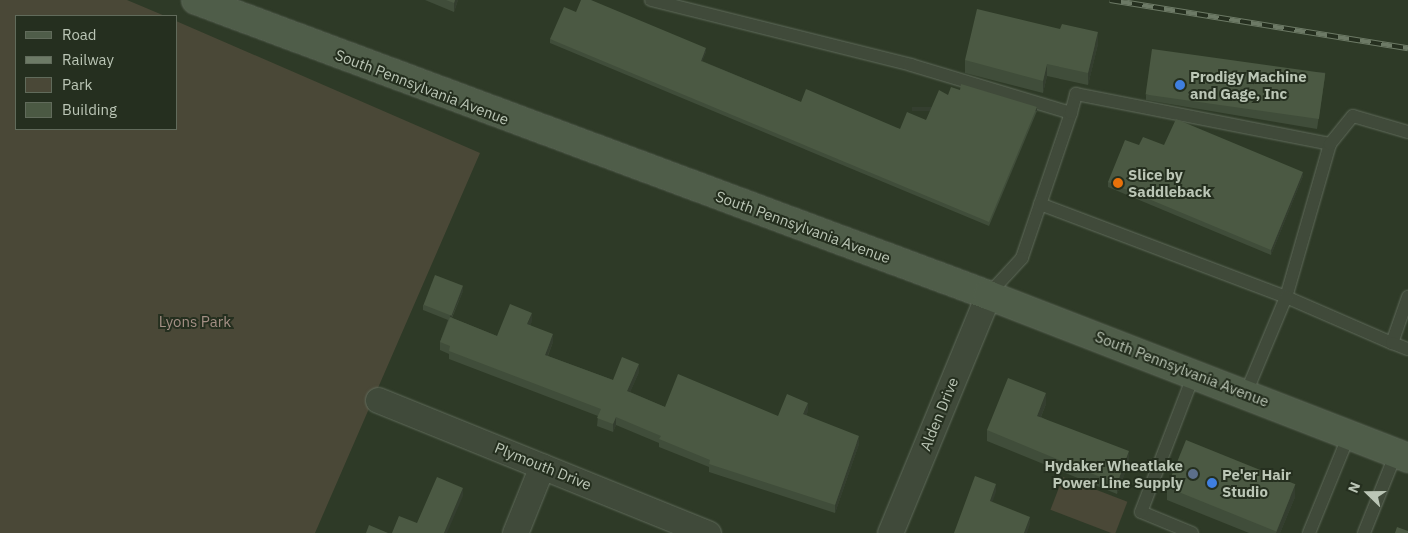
<!DOCTYPE html>
<html>
<head>
<meta charset="utf-8">
<style>
  body { margin:0 }
  #map { position:relative; width:1408px; height:533px; overflow:hidden; background:#2e3a27; font-family:"IBM Plex Sans",sans-serif }
  div>[style] { position:absolute }
  [style*='--x'] { left:calc(var(--x)*1px); top:calc(var(--y)*1px); width:calc(var(--w)*1px); rotate:calc(var(--a)*1deg) }
  .green>* { inset:0; background:#4a4837; transform-origin:0 0 }
  .roads { filter:drop-shadow(0 0 1px #606b5b) drop-shadow(0 0 1px #606b5b) }
  .service>* { height:12px; margin:-6px; padding:0 6px; transform-origin:6px; border-radius:6px; background:#404a3a }
  .minor>* { height:25px; margin:-12.5px; padding:0 12.5px; transform-origin:12.5px; border-radius:12.5px; background:#404a3a }
  .secondary>* { height:28px; margin:-14px; padding:0 14px; transform-origin:14px; border-radius:14px; background:#4f5d49 }
  .rail>* { height:5.5px; margin-top:-2.75px; transform-origin:0; background:repeating-linear-gradient(90deg,#252f1f 0 11px,#6d7a66 0 22px); box-sizing:border-box; border-block:1px solid #6d7a66 }
  .wall>* { inset:0; background:#404d3a }
  .shaded-wall>* { inset:0; background:#343e2f; transform-origin:0 0 }
  .building>* { inset:0; background:#4b5943; transform-origin:0 0 }
  .dots>* { width:14px; height:14px; translate:-50% -50%; box-sizing:border-box; border:2px solid #252f1f; border-radius:50% }
  span { translate:-50% -50%; white-space:nowrap; text-align:center; line-height:1.15; -webkit-text-stroke:4px #252f1f; paint-order:stroke }
  .poi-label { font-size:15px; color:#bbc6b6; font-weight:700 }
  .left { translate:0 -50%; text-align:left }
  .right { translate:-100% -50%; text-align:right }
  .street-label { font-size:15px; color:#bbc6b6 }
  .park-label { font-size:15px; color:#a48f85 }
  .legend { position:absolute; left:15px; top:15px; width:162px; height:115px; box-sizing:border-box; background:#252f1f; border:1px solid #616b5b; margin:0; padding:6px 9px; list-style:none; font-size:15px; color:#bbc6b6 }
  .legend li { display:flex; align-items:center; gap:10px; height:25px }
  .legend b { width:25px; border:1px solid #616b5b }
  .north { position:absolute; left:1343px; top:468px; width:50px; height:50px; -webkit-text-stroke:4px #252f1f; paint-order:stroke; rotate:292deg; font-size:14px; font-weight:700; line-height:20px; text-align:center; color:#bbc6b6 }
  .north::after { content:''; display:block; margin:auto; width:18px; height:22px; background:#bbc6b6; clip-path:polygon(50% 0,100% 100%,50% 72%,0 100%) }
</style>
</head>
<body>
<div id="map">
  <div class="green">
    <i style="clip-path:polygon(0 0,127px 0,165px 16px,16px 16px,16px 129px,176px 129px,176px 21px,480px 153px,315px 533px,0 533px)"></i>
    <i style="left:1063px;top:477px;width:69px;height:35px;rotate:21deg"></i>
  </div>
  <div class="roads">
    <div class="service">
      <i style="--x:651;--y:0;--w:268;--a:14"></i>
      <i style="--x:911;--y:65;--w:167;--a:16.7"></i>
      <i style="--x:1071;--y:113;--w:153;--a:108.7"></i>
      <i style="--x:1022;--y:258;--w:50;--a:132.6"></i>
      <i style="--x:1071;--y:113;--w:20;--a:-75"></i>
      <i style="--x:1076;--y:94;--w:259;--a:11.1"></i>
      <i style="--x:1330;--y:144;--w:159;--a:106"></i>
      <i style="--x:1286;--y:297;--w:116;--a:23.5"></i>
      <i style="--x:1392;--y:343;--w:49;--a:-70.8"></i>
      <i style="--x:1330;--y:144;--w:36;--a:-51"></i>
      <i style="--x:1353;--y:116;--w:57;--a:16.2"></i>
      <i style="--x:1040;--y:204;--w:263;--a:20.7"></i>
      <i style="--x:1286;--y:297;--w:104;--a:112.6"></i>
      <i style="--x:1392;--y:343;--w:17;--a:21"></i>
      <i style="--x:1192;--y:533;--w:55;--a:-157.6"></i>
      <i style="--x:1141;--y:512;--w:148;--a:-69"></i>
      <i style="--x:1309;--y:533;--w:106;--a:-67.8"></i>
      <i style="--x:1364;--y:533;--w:86;--a:-68.2"></i>
    </div>
    <div class="minor">
      <i style="--x:378;--y:400;--w:356;--a:22"></i>
      <i style="--x:515;--y:533;--w:72;--a:-68.1"></i>
      <i style="--x:890;--y:533;--w:257;--a:-67.6"></i>
    </div>
    <div class="secondary">
      <i style="--x:196;--y:0;--w:845;--a:20.43"></i>
      <i style="--x:988;--y:295;--w:451;--a:21.2"></i>
    </div>
  </div>
  <div class="rail">
    <i style="--x:1110;--y:0;--w:302;--a:9.2"></i>
  </div>
  <div class="wall">
    <i style="clip-path:polygon(425px 0,458px 0,454px 12px)"></i>
    <i style="clip-path:polygon(550px 39px,706px 52px,702px 61px,801px 102px,900px 129px,926px 120px,948px 95px,960px 90px,1037px 111px,989px 226px,550px 43px)"></i>
    <i style="clip-path:polygon(1098px 44px,1088px 85px,1047px 76px,1043px 93px,965px 73px,965px 60px)"></i>
    <i style="clip-path:polygon(1325px 76px,1317px 129px,1146px 100px,1146px 95px)"></i>
    <i style="clip-path:polygon(1139px 145px,1303px 176px,1271px 255px,1108px 187px,1108px 182px)"></i>
    <i style="clip-path:polygon(463px 291px,452px 318px,497px 336px,532px 321px,530px 325px,553px 342px,548px 356px,613px 380px,639px 372px,630px 392px,665px 407px,778px 416px,808px 411px,806px 415px,859px 444px,835px 513px,709px 472px,709px 467px,659px 447px,659px 443px,616px 425px,613px 432px,597px 426px,598px 416px,449px 359px,449px 354px,440px 350px,440px 342px,448px 320px,423px 310px,423px 305px)"></i>
    <i style="clip-path:polygon(1046px 404px,1041px 417px,1129px 462px,1117px 494px,987px 441px,987px 430px)"></i>
    <i style="clip-path:polygon(1167px 487px,1295px 497px,1280px 533px,1249px 533px,1167px 500px)"></i>
  </div>
  <div class="shaded-wall">
    <i style="clip-path:polygon(455px 0,458px 0,454px 12px,454px 3px)"></i>
    <i style="clip-path:polygon(1098px 32px,1098px 44px,1088px 85px,1088px 73px)"></i>
    <i style="clip-path:polygon(706px 48px,706px 52px,701px 65px,701px 61px)"></i>
    <i style="clip-path:polygon(1047px 64px,1047px 76px,1043px 93px,1043px 81px)"></i>
    <i style="left:1325px;top:72px;width:4px;height:54px;rotate:90deg"></i>
    <i style="left:1037px;top:107px;width:4px;height:125px;rotate:90deg"></i>
    <i style="clip-path:polygon(1303px 172px,1303px 176px,1271px 255px,1271px 250px)"></i>
    <i style="clip-path:polygon(463px 286px,463px 291px,450px 321px,450px 316px)"></i>
    <i style="clip-path:polygon(532px 313px,532px 321px,527px 332px,527px 324px)"></i>
    <i style="clip-path:polygon(553px 334px,553px 342px,545px 362px,545px 355px)"></i>
    <i style="clip-path:polygon(639px 364px,639px 372px,627px 399px,627px 391px)"></i>
    <i style="clip-path:polygon(1046px 393px,1046px 404px,1037px 426px,1037px 416px)"></i>
    <i style="clip-path:polygon(808px 403px,808px 411px,803px 422px,803px 414px)"></i>
    <i style="clip-path:polygon(616px 417px,616px 425px,613px 432px,613px 424px)"></i>
    <i style="clip-path:polygon(859px 436px,859px 444px,835px 513px,835px 505px)"></i>
    <i style="clip-path:polygon(1129px 451px,1129px 462px,1117px 494px,1117px 484px)"></i>
    <i style="clip-path:polygon(996px 484px,996px 492px,990px 509px,990px 501px)"></i>
    <i style="clip-path:polygon(1295px 485px,1295px 497px,1280px 533px,1276px 533px)"></i>
    <i style="clip-path:polygon(463px 488px,463px 496px,447px 533px,444px 533px)"></i>
    <i style="clip-path:polygon(1030px 517px,1030px 524px,1027px 533px,1024px 533px)"></i>
  </div>
  <div class="building">
    <i style="clip-path:polygon(446px 0,455px 0,454px 3px)"></i>
    <i style="clip-path:polygon(581px 0,591px 0,706px 48px,701px 61px,801px 102px,806px 89px,900px 129px,907px 112px,926px 120px,939px 90px,948px 95px,951px 87px,960px 90px,961px 84px,1037px 107px,989px 222px,550px 39px,564px 7px,576px 12px)"></i>
    <i style="clip-path:polygon(977px 9px,1060px 29px,1062px 24px,1098px 32px,1088px 73px,1047px 64px,1043px 81px,965px 60px)"></i>
    <i style="left:1152px;top:49px;width:175px;height:46px;rotate:8deg"></i>
    <i style="clip-path:polygon(1176px 119px,1303px 172px,1271px 250px,1108px 182px,1125px 140px,1139px 145px,1143px 137px,1164px 145px)"></i>
    <i style="left:435px;top:275px;width:30px;height:32px;rotate:21deg"></i>
    <i style="clip-path:polygon(510px 304px,532px 313px,527px 324px,553px 334px,545px 355px,613px 380px,622px 357px,639px 364px,627px 391px,665px 407px,678px 374px,778px 416px,787px 394px,808px 403px,803px 414px,859px 436px,835px 505px,709px 464px,710px 460px,659px 439px,661px 436px,616px 417px,613px 424px,597px 418px,601px 409px,449px 351px,450px 346px,440px 342px,450px 317px,497px 336px)"></i>
    <i style="clip-path:polygon(1008px 378px,1046px 393px,1037px 416px,1129px 451px,1117px 484px,987px 430px)"></i>
    <i style="left:1186px;top:440px;width:118px;height:51px;rotate:22deg"></i>
    <i style="clip-path:polygon(975px 476px,996px 484px,990px 501px,1030px 517px,1024px 533px,954px 533px)"></i>
    <i style="clip-path:polygon(437px 477px,463px 488px,444px 533px,392px 533px,399px 516px,417px 523px)"></i>
    <i style="clip-path:polygon(369px 525px,388px 533px,366px 533px)"></i>
    <i style="clip-path:polygon(1397px 527px,1408px 531px,1408px 533px,1395px 533px)"></i>
  </div>
  <div class="dots">
    <i style="left:1180px;top:85px;background:#3f7fe0"></i>
    <i style="left:1118px;top:183px;background:#e8710a"></i>
    <i style="left:1193px;top:474px;background:#5c6f8a"></i>
    <i style="left:1212px;top:483px;background:#3f7fe0"></i>
  </div>
  <div class="poi-label">
    <span class="left" style="left:1190px;top:85px">Prodigy Machine<br>and Gage, Inc</span>
    <span class="left" style="left:1128px;top:183px">Slice by<br>Saddleback</span>
    <span class="right" style="left:1183px;top:474px">Hydaker Wheatlake<br>Power Line Supply</span>
    <span class="left" style="left:1222px;top:483px">Pe'er Hair<br>Studio</span>
  </div>
  <div class="street-label">
    <span style="left:422px;top:87px;rotate:21deg">South Pennsylvania Avenue</span>
    <span style="left:803px;top:227px;rotate:20deg">South Pennsylvania Avenue</span>
    <span style="left:1182px;top:369px;rotate:21deg">South Pennsylvania Avenue</span>
    <span style="left:939px;top:414px;rotate:-68deg">Alden Drive</span>
    <span style="left:543px;top:466px;rotate:22deg">Plymouth Drive</span>
  </div>
  <div class="park-label">
    <span style="left:195px;top:322px">Lyons Park</span>
  </div>
  <ul class="legend">
  <li><b style="height:6px;background:#4f5d49"></b>Road</li>
  <li><b style="height:6px;background:#6d7a66"></b>Railway</li>
  <li><b style="height:14px;background:#4a4837"></b>Park</li>
  <li><b style="height:14px;background:#4b5943"></b>Building</li>
  </ul>
  <div class="north">N</div>
</div>
</body>
</html>
